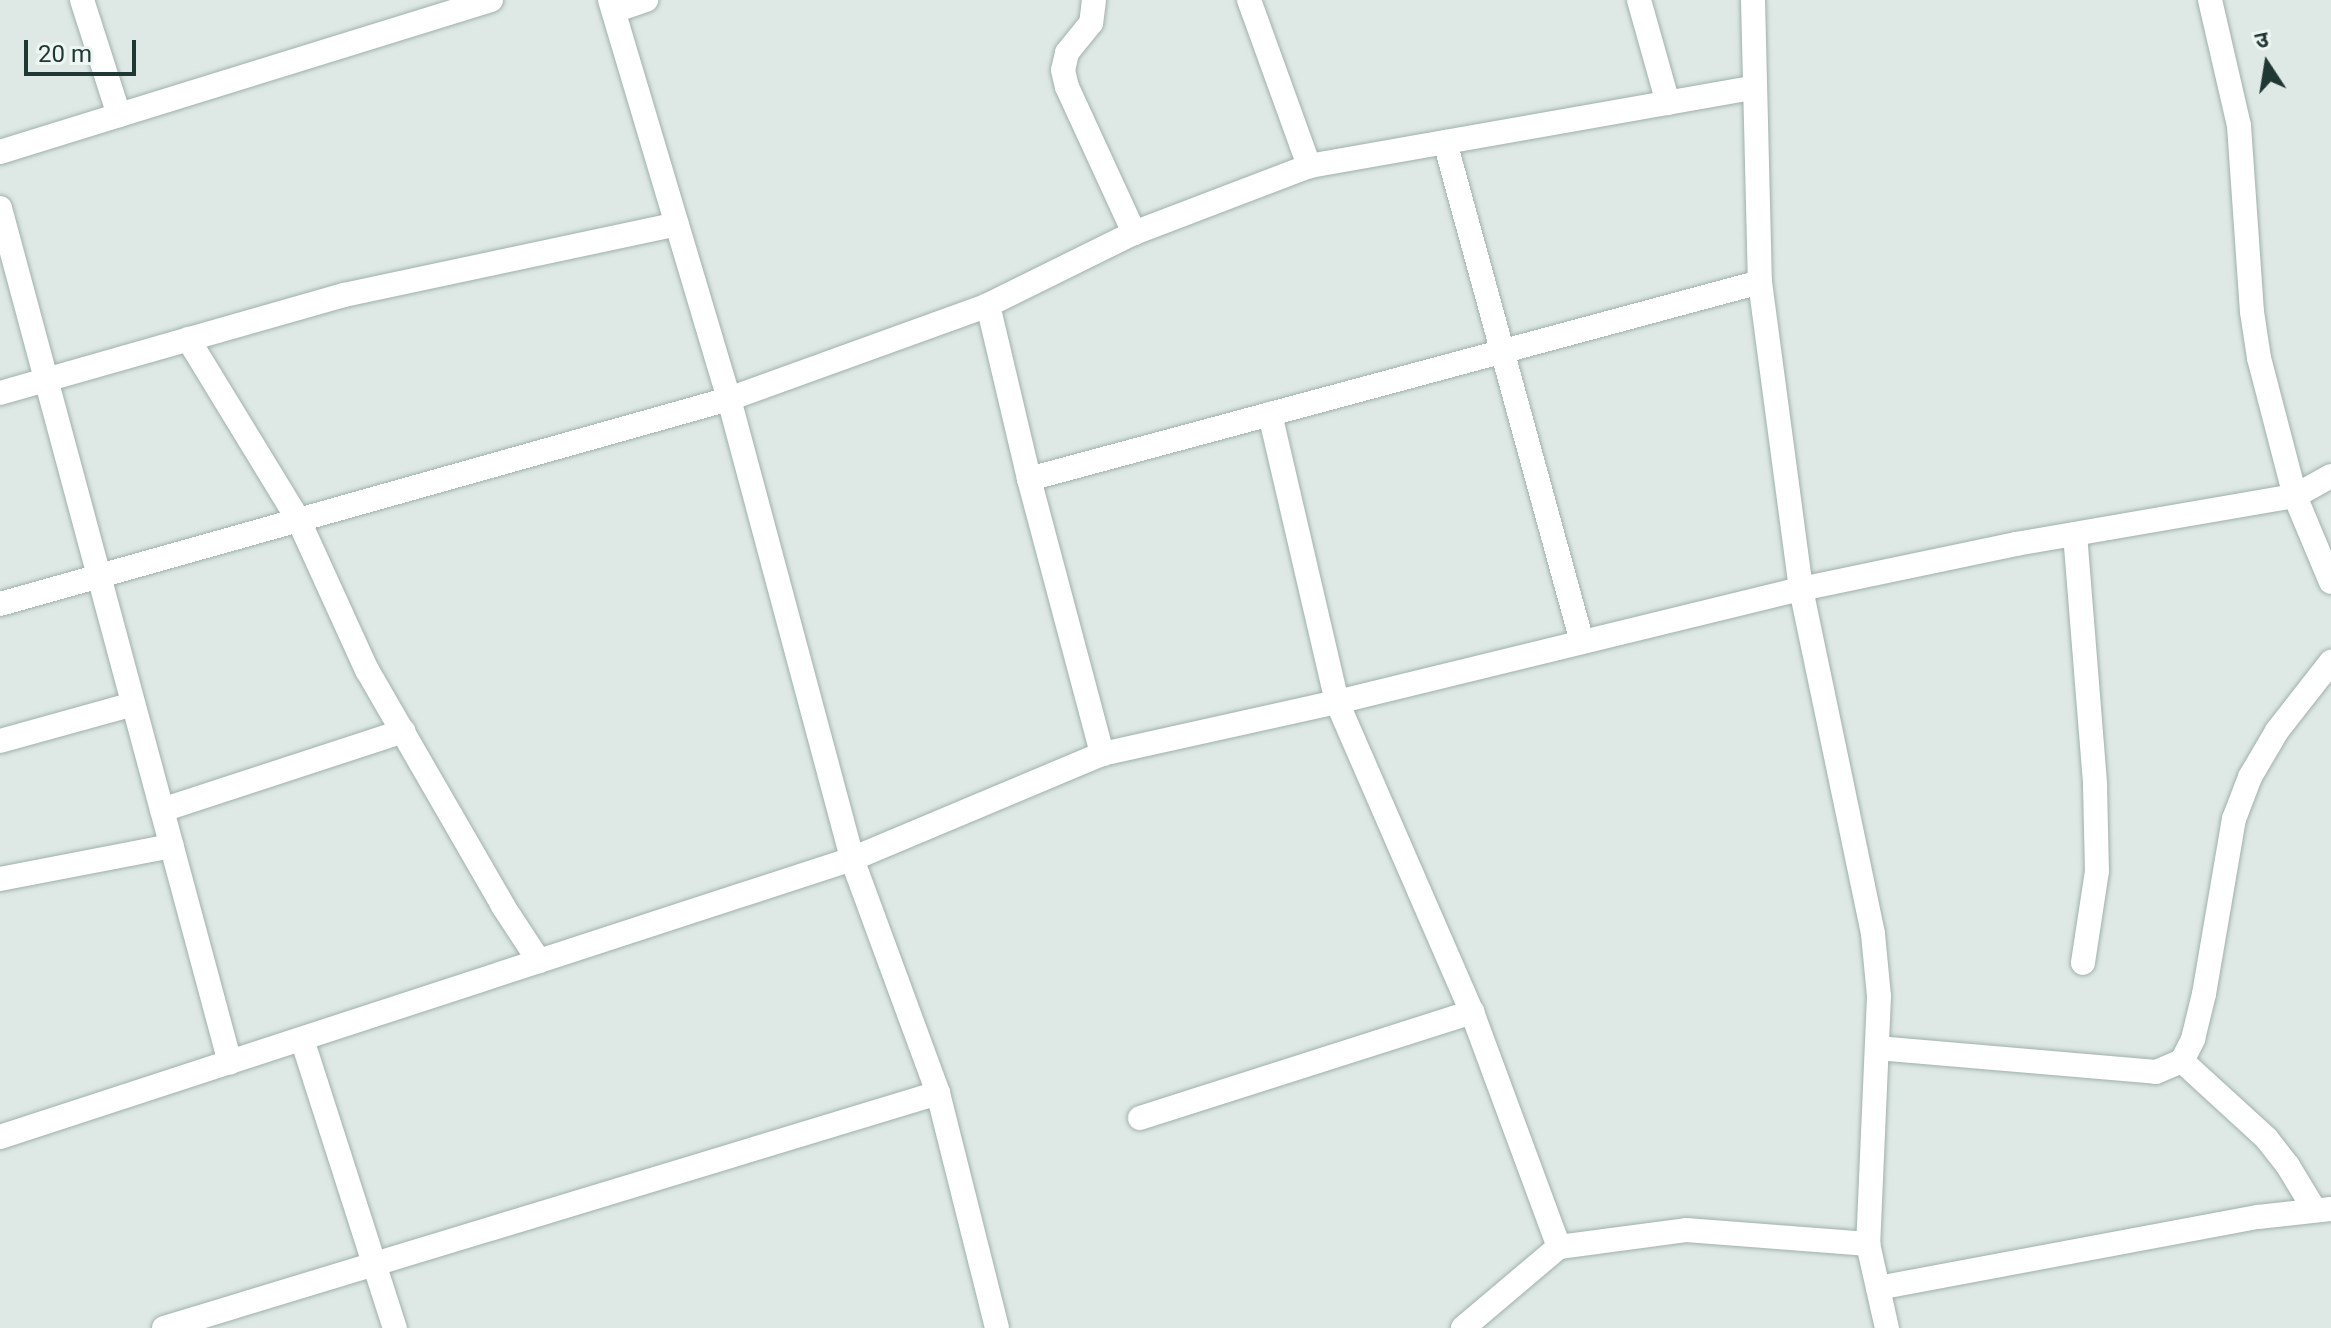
<!DOCTYPE html>
<html>
<head>
<meta charset="utf-8">
<style>
  body { margin:0 }
  #map { position:relative; width:2331px; height:1328px; overflow:hidden; background:#dee9e5; font-family:Roboto,"Noto Sans Devanagari",sans-serif }
  div>[style] { position:absolute }
  [style*='--x'] { left:calc(var(--x)*1px); top:calc(var(--y)*1px); width:calc(var(--w)*1px); rotate:calc(var(--a)*1deg) }
  .roads { filter:drop-shadow(0 0 2px #a1b0ac) drop-shadow(0 0 2px #a1b0ac) }
  .minor>* { height:24px; margin:-12px; padding:0 12px; transform-origin:12px; border-radius:12px; background:#fff }
  span { translate:-50% -50%; white-space:nowrap; text-align:center; line-height:1.15; -webkit-text-stroke:7px #eef6f3; paint-order:stroke }
  .north { position:absolute; left:2227px; top:24px; width:80px; height:80px; -webkit-text-stroke:6px #eef6f3; paint-order:stroke; rotate:348deg; font-size:22px; font-weight:700; line-height:32px; text-align:center; color:#203833 }
  .north::after { content:''; display:block; margin:auto; width:28px; height:36px; background:#203833; clip-path:polygon(50% 0,100% 100%,50% 72%,0 100%) }
  .scale { position:absolute; left:24px; top:40px; width:112px; height:36px; box-sizing:border-box; border:4px solid #203833; border-top:0; padding-left:10px; font-size:24px; line-height:28px; white-space:nowrap; color:#203833; -webkit-text-stroke:6px #eef6f3; paint-order:stroke }
</style>
</head>
<body>
<div id="map">
  <div class="roads">
    <div class="minor">
      <i style="--x:82;--y:0;--w:121;--a:72.2"></i>
      <i style="--x:610;--y:0;--w:416;--a:73.4"></i>
      <i style="--x:729;--y:399;--w:476;--a:75"></i>
      <i style="--x:852;--y:859;--w:249;--a:69.8"></i>
      <i style="--x:938;--y:1093;--w:242;--a:75.9"></i>
      <i style="--x:1094;--y:0;--w:23;--a:97"></i>
      <i style="--x:1091;--y:23;--w:38;--a:129"></i>
      <i style="--x:1067;--y:53;--w:17;--a:103"></i>
      <i style="--x:1063;--y:70;--w:17;--a:77"></i>
      <i style="--x:1067;--y:87;--w:161;--a:65.3"></i>
      <i style="--x:1249;--y:0;--w:177;--a:70.1"></i>
      <i style="--x:1309;--y:166;--w:451;--a:-10"></i>
      <i style="--x:1639;--y:0;--w:107;--a:74.3"></i>
      <i style="--x:1753;--y:0;--w:282;--a:88.6"></i>
      <i style="--x:1760;--y:282;--w:310;--a:82.4"></i>
      <i style="--x:1801;--y:589;--w:352;--a:78.2"></i>
      <i style="--x:1873;--y:934;--w:62;--a:84.5"></i>
      <i style="--x:1879;--y:996;--w:248;--a:92.5"></i>
      <i style="--x:1868;--y:1244;--w:86;--a:77.3"></i>
      <i style="--x:2210;--y:0;--w:129;--a:77"></i>
      <i style="--x:2239;--y:126;--w:186;--a:86"></i>
      <i style="--x:2252;--y:312;--w:47;--a:81.3"></i>
      <i style="--x:2259;--y:358;--w:143;--a:75.4"></i>
      <i style="--x:2295;--y:496;--w:93;--a:67.3"></i>
      <i style="--x:614;--y:11;--w:34;--a:-19"></i>
      <i style="--x:1445;--y:142;--w:518;--a:74.68"></i>
      <i style="--x:0;--y:152;--w:514;--a:-17.2"></i>
      <i style="--x:0;--y:208;--w:885;--a:74.94"></i>
      <i style="--x:988;--y:305;--w:179;--a:76.7"></i>
      <i style="--x:1029;--y:479;--w:285;--a:75.1"></i>
      <i style="--x:188;--y:339;--w:213;--a:58.6"></i>
      <i style="--x:299;--y:521;--w:164;--a:65.5"></i>
      <i style="--x:367;--y:670;--w:272;--a:60"></i>
      <i style="--x:503;--y:906;--w:66;--a:56.8"></i>
      <i style="--x:0;--y:393;--w:358;--a:-15.9"></i>
      <i style="--x:344;--y:295;--w:340;--a:-12"></i>
      <i style="--x:1270;--y:414;--w:296;--a:76.9"></i>
      <i style="--x:1337;--y:702;--w:338;--a:66.5"></i>
      <i style="--x:1472;--y:1012;--w:251;--a:69.7"></i>
      <i style="--x:1029;--y:479;--w:757;--a:-15.08"></i>
      <i style="--x:2075;--y:534;--w:252;--a:85.4"></i>
      <i style="--x:2095;--y:785;--w:86;--a:88.7"></i>
      <i style="--x:2097;--y:871;--w:93;--a:98.7"></i>
      <i style="--x:0;--y:604;--w:757;--a:-15.71"></i>
      <i style="--x:729;--y:399;--w:276;--a:-19.9"></i>
      <i style="--x:988;--y:305;--w:163;--a:-26.3"></i>
      <i style="--x:1134;--y:233;--w:187;--a:-20.9"></i>
      <i style="--x:0;--y:741;--w:138;--a:-15.5"></i>
      <i style="--x:162;--y:810;--w:254;--a:-18.1"></i>
      <i style="--x:0;--y:879;--w:175;--a:-10.9"></i>
      <i style="--x:302;--y:1039;--w:304;--a:72.2"></i>
      <i style="--x:1877;--y:1048;--w:280;--a:4.9"></i>
      <i style="--x:2156;--y:1072;--w:28;--a:-23"></i>
      <i style="--x:2182;--y:1061;--w:25;--a:-63"></i>
      <i style="--x:2193;--y:1039;--w:46;--a:-76.3"></i>
      <i style="--x:2204;--y:994;--w:178;--a:-80.3"></i>
      <i style="--x:2234;--y:819;--w:45;--a:-69.1"></i>
      <i style="--x:2250;--y:777;--w:53;--a:-59.6"></i>
      <i style="--x:2277;--y:731;--w:88;--a:-52"></i>
      <i style="--x:2182;--y:1061;--w:115;--a:42.5"></i>
      <i style="--x:2267;--y:1139;--w:34;--a:52"></i>
      <i style="--x:2288;--y:1166;--w:50;--a:58.8"></i>
      <i style="--x:1140;--y:1118;--w:349;--a:-17.7"></i>
      <i style="--x:0;--y:1137;--w:896;--a:-18.07"></i>
      <i style="--x:852;--y:859;--w:271;--a:-22.8"></i>
      <i style="--x:1102;--y:754;--w:241;--a:-12.5"></i>
      <i style="--x:1337;--y:702;--w:478;--a:-13.7"></i>
      <i style="--x:1801;--y:589;--w:220;--a:-11.8"></i>
      <i style="--x:2016;--y:544;--w:283;--a:-9.8"></i>
      <i style="--x:2295;--y:496;--w:41;--a:-29.1"></i>
      <i style="--x:1878;--y:1288;--w:387;--a:-10.6"></i>
      <i style="--x:2258;--y:1217;--w:73;--a:-6.3"></i>
      <i style="--x:164;--y:1328;--w:809;--a:-16.89"></i>
      <i style="--x:1463;--y:1328;--w:126;--a:-40.2"></i>
      <i style="--x:1559;--y:1247;--w:128;--a:-7.6"></i>
      <i style="--x:1686;--y:1230;--w:183;--a:4.4"></i>
    </div>
  </div>
  <div class="north">उ</div>
  <div class="scale">20 m</div>
</div>
</body>
</html>
